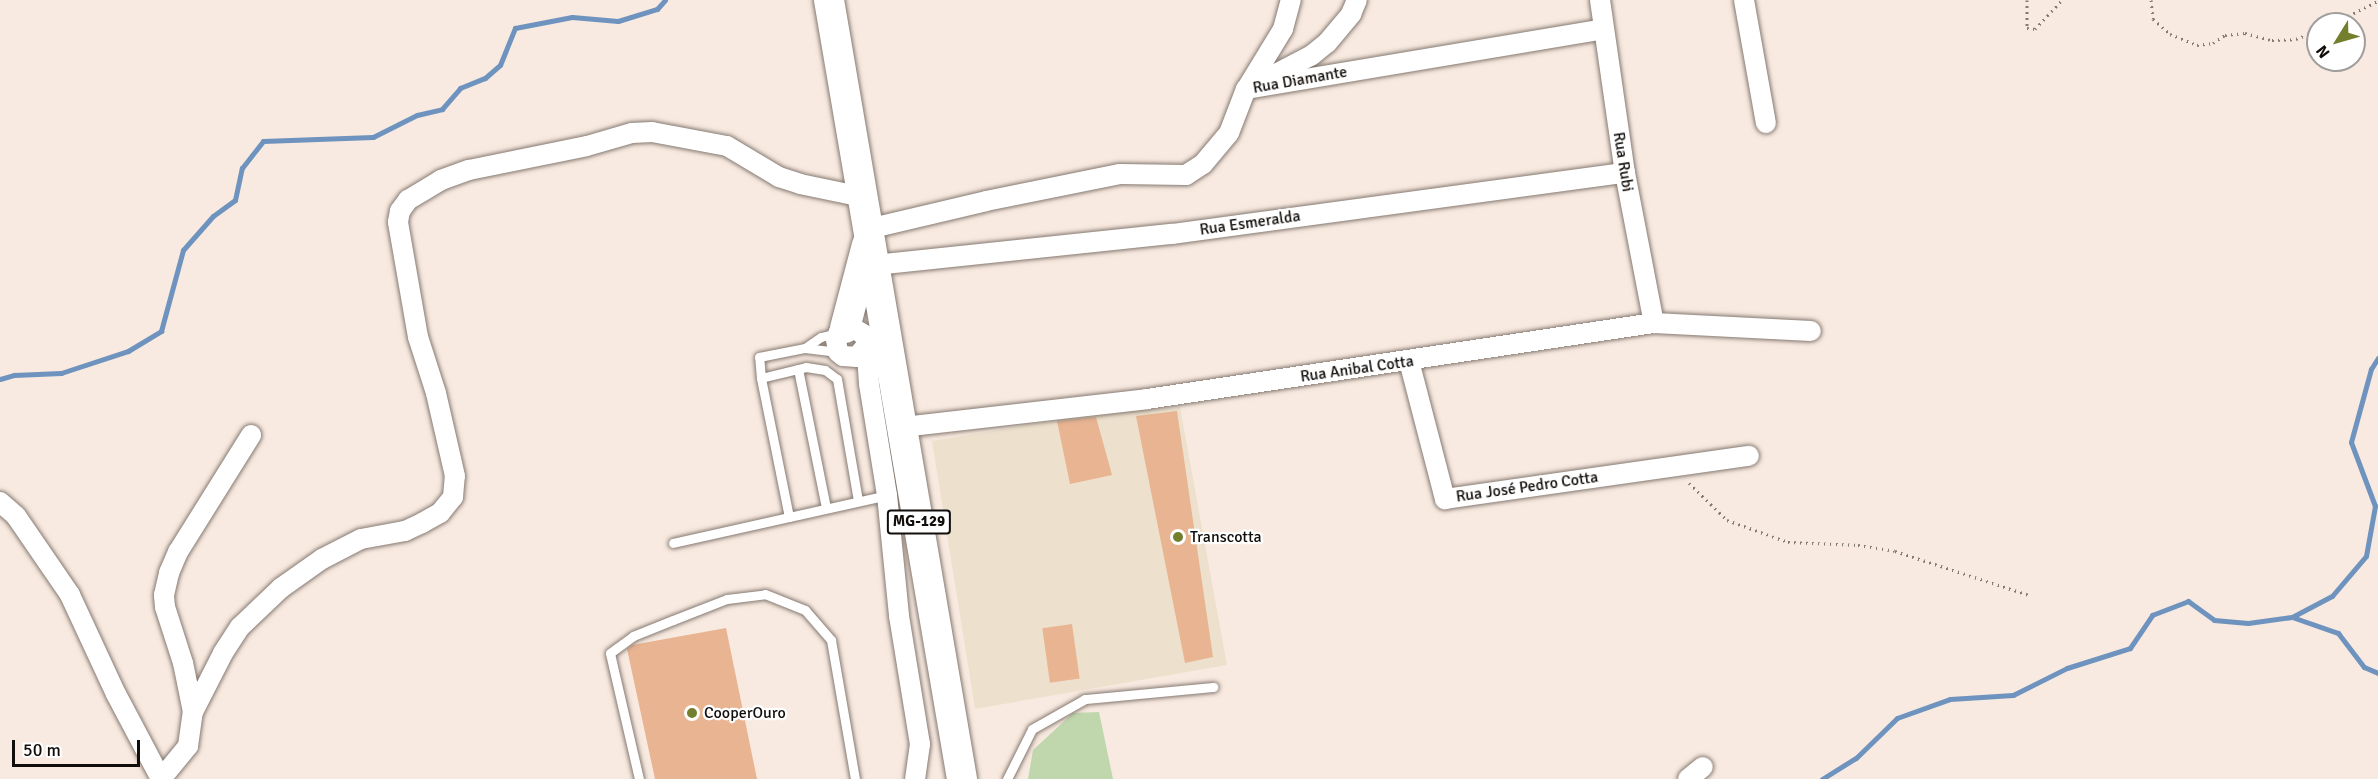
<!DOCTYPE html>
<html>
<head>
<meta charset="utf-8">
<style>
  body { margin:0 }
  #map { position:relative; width:2378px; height:779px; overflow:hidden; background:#f8eae0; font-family:Signika,sans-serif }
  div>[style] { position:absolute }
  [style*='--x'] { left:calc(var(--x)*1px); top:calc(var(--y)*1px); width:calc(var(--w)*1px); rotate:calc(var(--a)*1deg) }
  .industrial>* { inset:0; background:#ede1cd }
  .green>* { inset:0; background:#c0d7ad }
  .stream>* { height:5px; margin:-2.5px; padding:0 2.5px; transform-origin:2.5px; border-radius:2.5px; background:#6e93be }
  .building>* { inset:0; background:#e8b492; transform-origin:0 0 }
  .path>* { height:3px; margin-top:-1.5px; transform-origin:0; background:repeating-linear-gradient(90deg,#837b74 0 1.5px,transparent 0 6px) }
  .roads { filter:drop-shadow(0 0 2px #857971) drop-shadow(0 0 2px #857971) }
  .service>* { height:9px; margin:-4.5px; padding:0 4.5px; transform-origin:4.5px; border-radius:4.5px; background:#fff }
  .minor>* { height:20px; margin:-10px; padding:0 10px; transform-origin:10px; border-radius:10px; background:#fff }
  .primary>* { height:30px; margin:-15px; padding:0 15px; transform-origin:15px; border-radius:15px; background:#fff }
  .dots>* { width:16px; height:16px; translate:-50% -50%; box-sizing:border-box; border:3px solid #fff; border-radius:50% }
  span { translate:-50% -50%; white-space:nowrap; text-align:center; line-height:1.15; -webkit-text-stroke:4.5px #fff; paint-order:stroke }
  .shield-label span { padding:2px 4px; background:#fff; border:2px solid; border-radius:4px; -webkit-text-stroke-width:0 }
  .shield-label { font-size:15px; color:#110d0a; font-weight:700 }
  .street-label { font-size:16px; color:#110d0a }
  .poi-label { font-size:16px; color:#110d0a }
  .left { translate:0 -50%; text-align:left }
  .north { position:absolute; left:2306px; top:12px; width:60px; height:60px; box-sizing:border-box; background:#fff; border:2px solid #a09e9d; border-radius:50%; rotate:233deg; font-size:16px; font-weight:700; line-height:24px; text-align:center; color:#110d0a }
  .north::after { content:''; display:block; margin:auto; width:21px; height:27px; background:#737f2d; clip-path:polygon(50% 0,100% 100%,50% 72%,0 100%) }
  .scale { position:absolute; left:12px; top:740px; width:128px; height:27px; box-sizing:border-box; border:3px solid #110d0a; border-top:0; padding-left:8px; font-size:18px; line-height:21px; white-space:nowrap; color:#110d0a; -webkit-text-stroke:4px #fff; paint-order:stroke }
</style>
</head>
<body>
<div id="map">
  <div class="industrial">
    <i style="clip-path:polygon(1180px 407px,1227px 665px,975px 709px,932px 441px,1095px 414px)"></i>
  </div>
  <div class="green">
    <i style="clip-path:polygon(1099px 712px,1113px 779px,1028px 779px,1033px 750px,1073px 713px)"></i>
  </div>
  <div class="stream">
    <i style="--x:0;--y:379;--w:15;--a:-16"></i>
    <i style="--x:14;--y:375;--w:47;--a:-2.4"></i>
    <i style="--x:61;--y:373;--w:71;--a:-18.2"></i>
    <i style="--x:128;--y:351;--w:39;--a:-31"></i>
    <i style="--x:161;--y:331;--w:84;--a:-74.8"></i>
    <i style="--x:183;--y:250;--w:45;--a:-48.6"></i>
    <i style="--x:213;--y:216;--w:27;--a:-36"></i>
    <i style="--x:235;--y:200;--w:33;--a:-78"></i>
    <i style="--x:242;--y:168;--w:34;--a:-52"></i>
    <i style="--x:263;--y:141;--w:110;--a:-2.1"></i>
    <i style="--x:373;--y:137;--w:49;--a:-26.6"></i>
    <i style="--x:417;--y:115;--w:26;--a:-13"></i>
    <i style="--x:442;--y:109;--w:28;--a:-49"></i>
    <i style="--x:460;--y:88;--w:27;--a:-22"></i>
    <i style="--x:485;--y:78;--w:20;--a:-41"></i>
    <i style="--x:500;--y:65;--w:40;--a:-68"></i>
    <i style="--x:515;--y:28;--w:58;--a:-10.9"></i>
    <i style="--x:572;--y:17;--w:46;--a:5"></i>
    <i style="--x:618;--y:21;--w:41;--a:-17.1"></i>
    <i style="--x:657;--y:9;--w:12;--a:-48"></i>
    <i style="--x:2292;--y:617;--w:49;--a:19.2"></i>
    <i style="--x:2338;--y:633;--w:43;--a:52.6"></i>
    <i style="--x:2364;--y:667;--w:15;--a:23"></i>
    <i style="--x:1822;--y:779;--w:40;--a:-32"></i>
    <i style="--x:1856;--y:758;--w:57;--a:-44.3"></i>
    <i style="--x:1897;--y:718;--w:56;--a:-19.7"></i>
    <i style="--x:1950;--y:699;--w:63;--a:-3.6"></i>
    <i style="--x:2013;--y:695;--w:60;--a:-26.6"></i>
    <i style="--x:2067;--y:668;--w:66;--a:-17.6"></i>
    <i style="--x:2130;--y:648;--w:40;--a:-56"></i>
    <i style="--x:2152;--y:615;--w:39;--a:-21"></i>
    <i style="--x:2188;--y:601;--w:32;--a:36"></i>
    <i style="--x:2214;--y:620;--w:34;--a:5"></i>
    <i style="--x:2248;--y:623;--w:44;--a:-7.8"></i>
    <i style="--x:2292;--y:617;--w:45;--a:-27.7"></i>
    <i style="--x:2332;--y:596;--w:52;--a:-49.6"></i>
    <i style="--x:2366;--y:556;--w:51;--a:-79.8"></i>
    <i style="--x:2375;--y:506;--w:68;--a:-110.6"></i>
    <i style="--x:2351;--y:442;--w:76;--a:-74.7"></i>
    <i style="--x:2371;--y:369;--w:13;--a:-58"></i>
  </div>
  <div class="building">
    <i style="clip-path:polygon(1177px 411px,1213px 657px,1185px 663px,1136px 416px)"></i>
    <i style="clip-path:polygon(1096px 417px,1112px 475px,1070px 484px,1057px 421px)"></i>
    <i style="left:1072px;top:624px;width:55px;height:30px;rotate:82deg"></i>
    <i style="clip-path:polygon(726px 628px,757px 779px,655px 779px,627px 649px,632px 645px)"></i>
  </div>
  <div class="path">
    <i style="--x:2027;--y:0;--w:28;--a:90"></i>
    <i style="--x:2027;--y:28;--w:8;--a:7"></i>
    <i style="--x:2035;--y:29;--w:40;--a:-47"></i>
    <i style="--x:2151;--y:0;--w:19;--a:84"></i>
    <i style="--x:2153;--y:19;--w:23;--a:41"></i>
    <i style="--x:2170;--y:34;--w:29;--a:22"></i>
    <i style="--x:2197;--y:45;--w:16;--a:-7"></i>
    <i style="--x:2213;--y:43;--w:14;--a:-34"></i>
    <i style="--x:2225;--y:35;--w:20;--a:-6"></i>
    <i style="--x:2245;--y:33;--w:28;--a:15"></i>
    <i style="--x:2272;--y:40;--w:24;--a:-2"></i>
    <i style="--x:2296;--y:39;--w:24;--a:-22"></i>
    <i style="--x:2332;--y:24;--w:51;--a:-26.6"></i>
    <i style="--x:1689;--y:483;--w:53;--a:44.2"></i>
    <i style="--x:1727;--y:520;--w:65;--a:19.8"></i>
    <i style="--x:1788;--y:542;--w:70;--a:2.5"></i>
    <i style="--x:1858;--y:545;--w:37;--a:9"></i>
    <i style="--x:1895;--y:551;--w:141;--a:18.2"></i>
  </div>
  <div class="roads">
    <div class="service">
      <i style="--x:805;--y:348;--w:19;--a:-35"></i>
      <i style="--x:821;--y:337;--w:16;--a:-14"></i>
      <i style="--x:798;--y:369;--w:142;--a:78.6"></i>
      <i style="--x:761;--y:378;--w:21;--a:-95"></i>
      <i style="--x:759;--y:357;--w:47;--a:-11.1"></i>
      <i style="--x:805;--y:348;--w:33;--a:7"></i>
      <i style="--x:789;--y:517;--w:142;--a:-101.4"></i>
      <i style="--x:761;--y:378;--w:46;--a:-13.7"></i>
      <i style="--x:806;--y:367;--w:19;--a:9"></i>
      <i style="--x:825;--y:370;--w:15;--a:37"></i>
      <i style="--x:837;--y:379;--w:124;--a:80.2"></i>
      <i style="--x:673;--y:543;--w:219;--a:-12.6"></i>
      <i style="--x:639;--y:779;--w:129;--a:-103"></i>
      <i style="--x:610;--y:653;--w:29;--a:-36"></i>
      <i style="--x:633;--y:636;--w:43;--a:-21.8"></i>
      <i style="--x:673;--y:620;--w:58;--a:-21.3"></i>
      <i style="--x:727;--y:599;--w:38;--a:-7"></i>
      <i style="--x:765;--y:594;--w:43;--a:21.8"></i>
      <i style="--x:805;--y:610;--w:40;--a:49"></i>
      <i style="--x:831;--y:640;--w:141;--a:80.2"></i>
      <i style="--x:1007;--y:779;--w:56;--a:-63.4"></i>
      <i style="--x:1032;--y:729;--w:61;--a:-29.5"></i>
      <i style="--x:1085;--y:699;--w:129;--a:-5.4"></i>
    </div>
    <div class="minor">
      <i style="--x:1600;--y:0;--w:175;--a:81.8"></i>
      <i style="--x:1625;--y:173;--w:153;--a:79.1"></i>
      <i style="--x:1744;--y:0;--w:125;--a:79.9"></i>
      <i style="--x:1264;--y:80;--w:54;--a:-27.5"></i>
      <i style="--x:1312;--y:55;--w:19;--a:-39"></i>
      <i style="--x:1327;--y:43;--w:38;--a:-50"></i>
      <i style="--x:1351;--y:14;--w:15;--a:-67"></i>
      <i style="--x:1247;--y:88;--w:69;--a:-58.6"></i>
      <i style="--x:1283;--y:29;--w:30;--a:-75"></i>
      <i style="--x:868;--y:229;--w:121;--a:-13.3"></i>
      <i style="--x:986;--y:201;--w:137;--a:-11.4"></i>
      <i style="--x:1120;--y:174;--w:66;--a:0.9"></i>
      <i style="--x:1186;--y:175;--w:20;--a:-33"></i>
      <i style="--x:1203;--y:164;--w:40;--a:-50"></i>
      <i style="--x:1229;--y:133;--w:47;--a:-68.9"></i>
      <i style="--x:1246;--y:89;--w:362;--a:-9.5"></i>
      <i style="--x:875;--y:265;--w:299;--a:-6"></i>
      <i style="--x:1172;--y:234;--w:457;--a:-7.7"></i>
      <i style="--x:865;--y:347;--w:13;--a:129"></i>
      <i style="--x:857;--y:357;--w:14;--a:-176"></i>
      <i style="--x:843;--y:356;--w:6;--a:-141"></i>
      <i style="--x:838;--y:352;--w:13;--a:-99"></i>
      <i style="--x:836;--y:339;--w:8;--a:-67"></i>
      <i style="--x:839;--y:332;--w:13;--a:-23"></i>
      <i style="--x:851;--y:327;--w:14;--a:30"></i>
      <i style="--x:863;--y:334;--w:7;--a:63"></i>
      <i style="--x:866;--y:340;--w:44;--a:86.1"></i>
      <i style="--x:869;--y:384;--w:112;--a:80.8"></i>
      <i style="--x:887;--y:495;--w:122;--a:84.3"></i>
      <i style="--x:899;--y:616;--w:130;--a:80.7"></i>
      <i style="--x:920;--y:744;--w:35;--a:98"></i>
      <i style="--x:1409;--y:361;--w:143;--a:75.4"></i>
      <i style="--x:1445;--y:499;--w:307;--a:-8.1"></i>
      <i style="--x:903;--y:427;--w:246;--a:-6.5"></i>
      <i style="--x:1147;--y:399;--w:513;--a:-8.53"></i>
      <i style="--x:1654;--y:323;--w:157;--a:2.9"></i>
      <i style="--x:0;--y:502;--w:21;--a:41"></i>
      <i style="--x:16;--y:516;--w:96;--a:55.6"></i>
      <i style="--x:70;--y:595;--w:109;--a:65.1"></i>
      <i style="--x:116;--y:694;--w:96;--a:62.1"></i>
      <i style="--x:161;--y:779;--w:43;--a:-50.7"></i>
      <i style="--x:188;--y:746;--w:34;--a:-82"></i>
      <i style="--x:193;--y:712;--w:50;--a:-101.5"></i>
      <i style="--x:183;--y:663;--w:59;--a:-107.8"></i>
      <i style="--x:165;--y:607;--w:12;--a:-95"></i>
      <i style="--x:164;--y:595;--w:23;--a:-77"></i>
      <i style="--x:169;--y:573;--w:23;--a:-67"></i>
      <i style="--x:178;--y:552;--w:138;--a:-58"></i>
      <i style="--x:193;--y:712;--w:66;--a:-63"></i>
      <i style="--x:223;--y:653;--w:31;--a:-57"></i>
      <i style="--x:240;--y:627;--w:57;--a:-43.6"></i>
      <i style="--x:281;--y:588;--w:50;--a:-35.3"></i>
      <i style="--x:322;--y:559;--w:44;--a:-27.1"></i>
      <i style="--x:361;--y:539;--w:45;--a:-10.3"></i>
      <i style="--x:405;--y:531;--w:19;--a:-25"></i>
      <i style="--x:422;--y:523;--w:21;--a:-29"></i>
      <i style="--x:440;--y:513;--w:21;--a:-51"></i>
      <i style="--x:453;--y:497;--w:21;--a:-85"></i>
      <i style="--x:455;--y:476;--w:85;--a:-102.9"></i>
      <i style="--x:436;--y:393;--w:59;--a:-107.8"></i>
      <i style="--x:418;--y:337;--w:117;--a:-99.9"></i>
      <i style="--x:398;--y:222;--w:11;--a:-80"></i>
      <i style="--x:400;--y:211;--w:14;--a:-54"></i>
      <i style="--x:408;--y:200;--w:39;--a:-31"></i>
      <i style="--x:441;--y:180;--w:30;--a:-20"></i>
      <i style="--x:469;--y:170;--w:120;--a:-11.5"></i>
      <i style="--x:587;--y:146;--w:47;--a:-16.1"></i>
      <i style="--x:632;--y:133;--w:20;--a:-3"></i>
      <i style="--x:652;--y:132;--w:76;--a:10.6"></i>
      <i style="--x:727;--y:146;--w:61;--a:30.8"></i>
      <i style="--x:779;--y:177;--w:22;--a:18"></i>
      <i style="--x:800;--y:184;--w:64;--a:11.7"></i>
      <i style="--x:1688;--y:779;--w:19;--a:-39"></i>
    </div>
    <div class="primary">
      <i style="--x:829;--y:0;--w:790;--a:80.31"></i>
      <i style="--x:845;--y:328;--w:86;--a:-75.2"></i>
    </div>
  </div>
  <div class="dots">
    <i style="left:1178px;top:537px;background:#737f2d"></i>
    <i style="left:692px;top:713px;background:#737f2d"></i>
  </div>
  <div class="shield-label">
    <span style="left:919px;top:522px">MG-129</span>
  </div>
  <div class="street-label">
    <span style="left:1300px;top:80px;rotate:-10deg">Rua Diamante</span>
    <span style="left:1623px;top:162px;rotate:81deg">Rua Rubi</span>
    <span style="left:1250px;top:223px;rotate:-8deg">Rua Esmeralda</span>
    <span style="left:1357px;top:369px;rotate:-8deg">Rua Anibal Cotta</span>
    <span style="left:1527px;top:487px;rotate:-8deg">Rua José Pedro Cotta</span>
  </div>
  <div class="poi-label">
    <span class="left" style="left:1190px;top:537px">Transcotta</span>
    <span class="left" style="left:704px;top:713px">CooperOuro</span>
  </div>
  <div class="north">N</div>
  <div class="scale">50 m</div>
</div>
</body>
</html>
